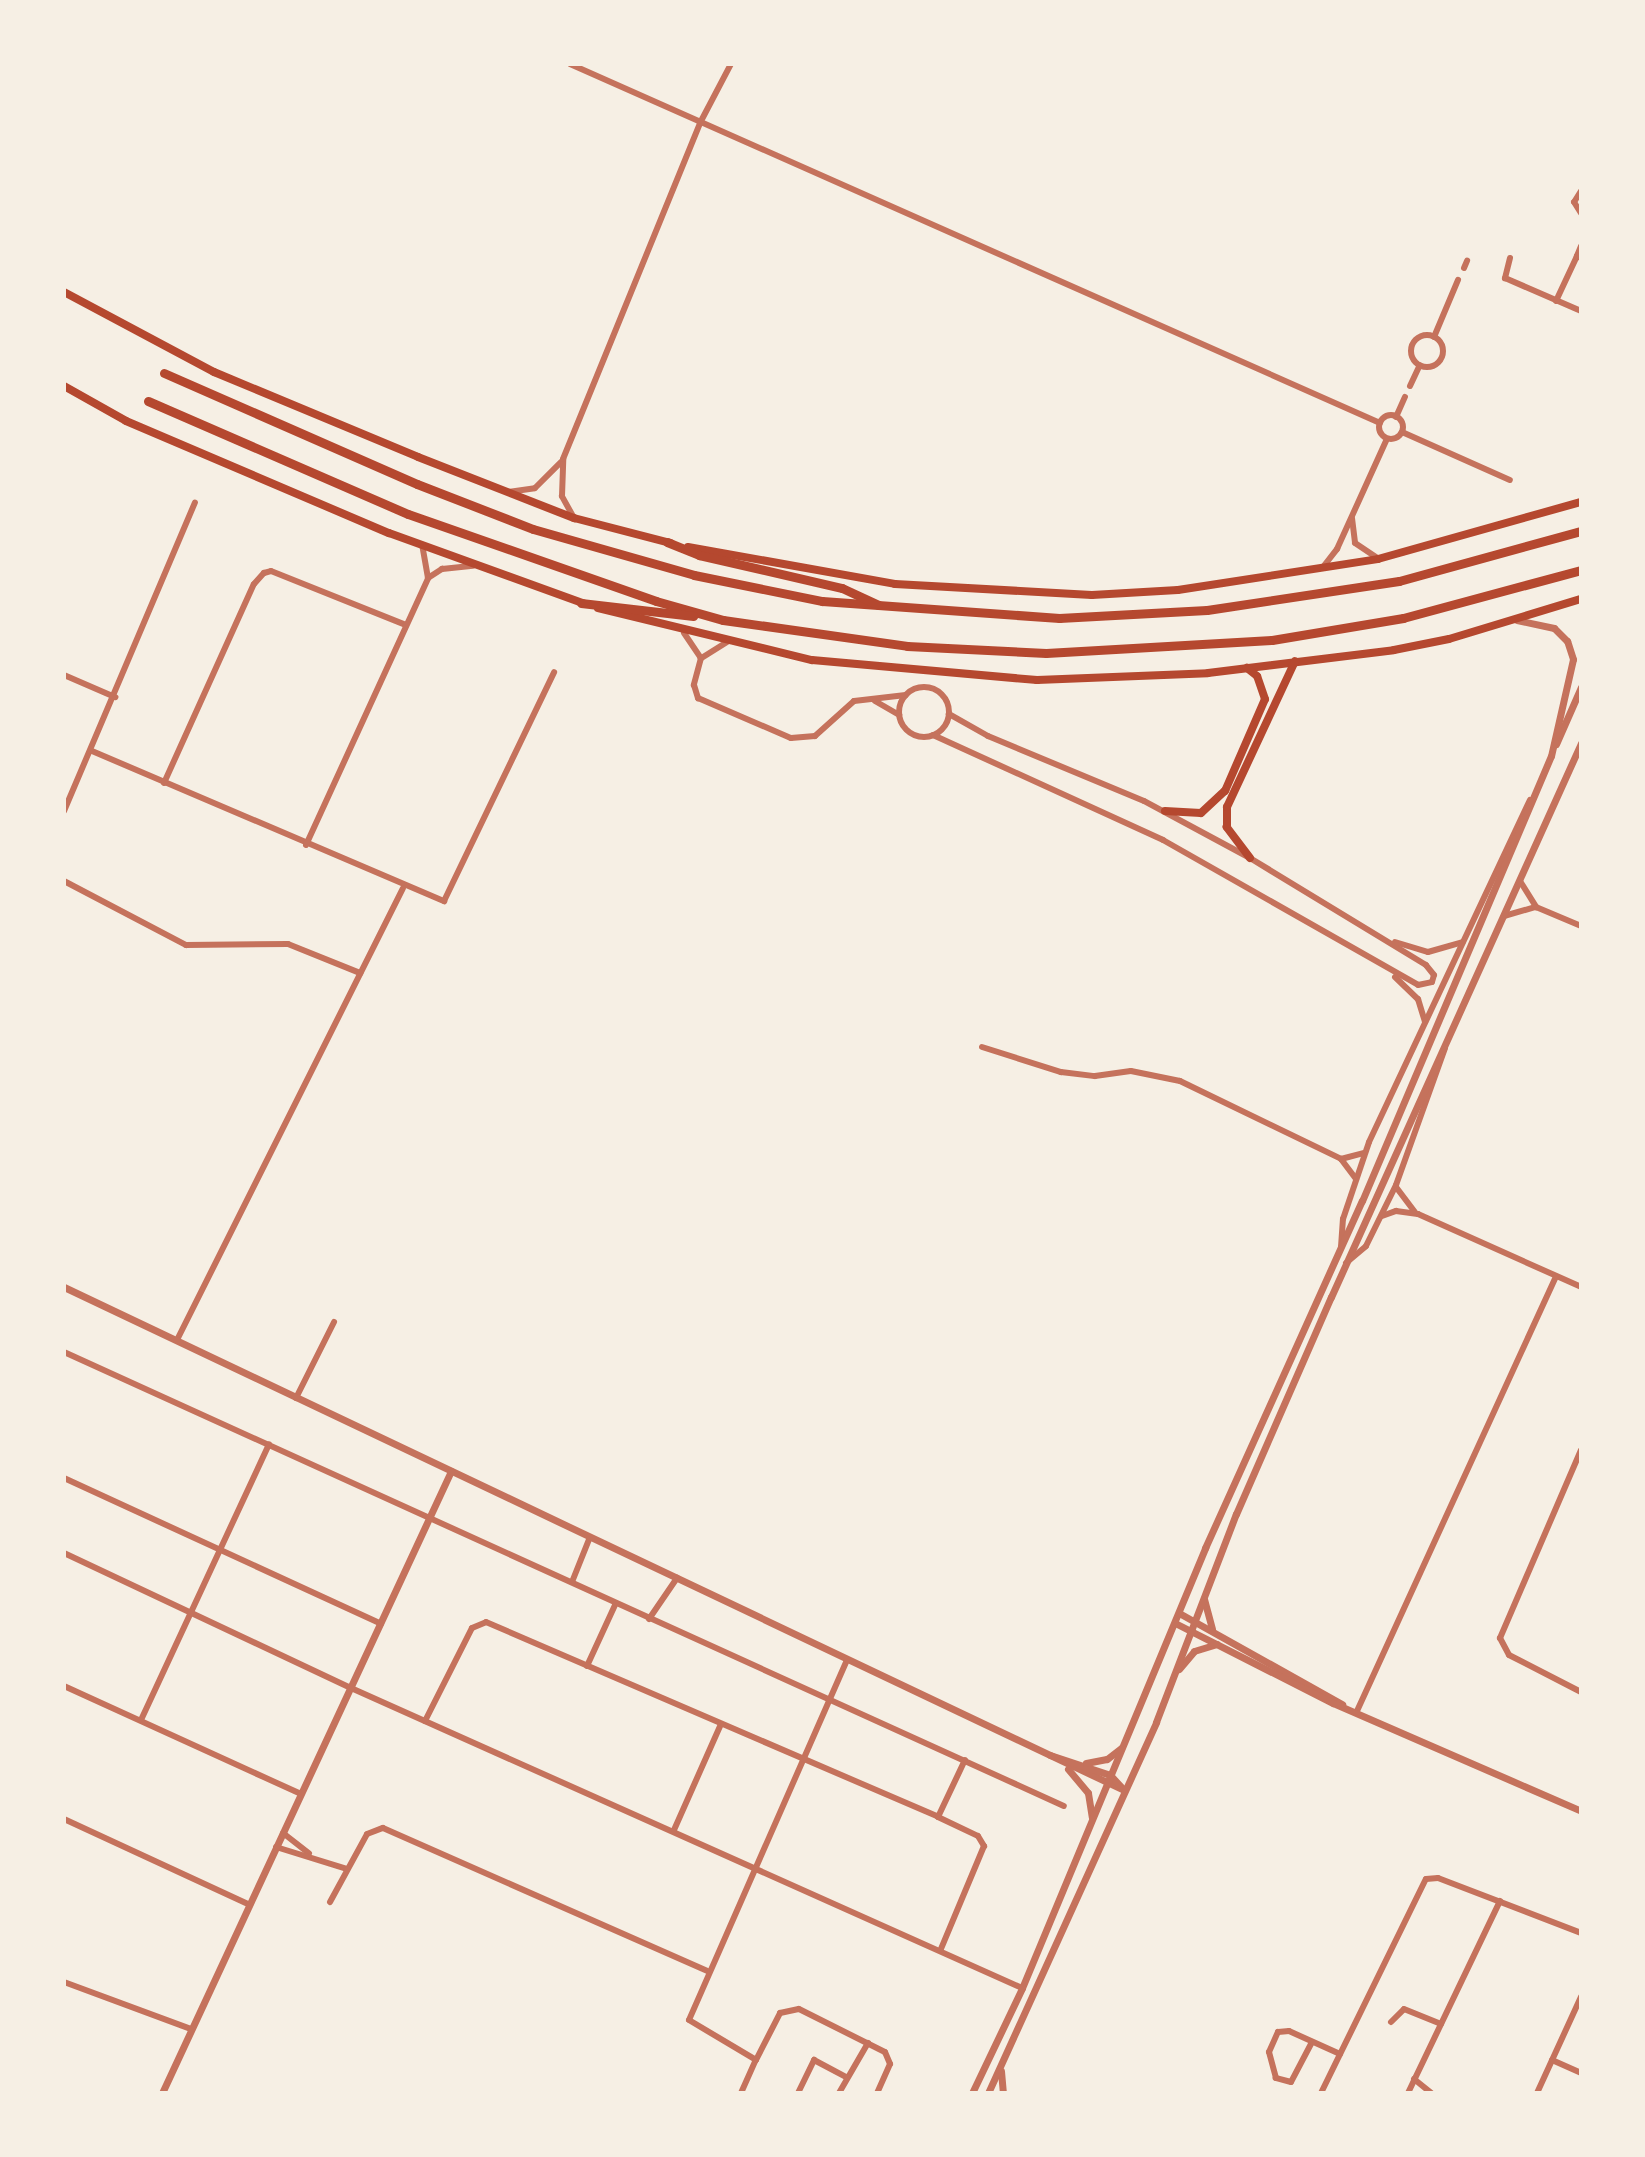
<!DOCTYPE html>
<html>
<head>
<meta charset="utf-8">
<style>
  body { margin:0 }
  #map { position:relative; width:1645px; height:2157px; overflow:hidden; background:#f6efe4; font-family:Roboto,sans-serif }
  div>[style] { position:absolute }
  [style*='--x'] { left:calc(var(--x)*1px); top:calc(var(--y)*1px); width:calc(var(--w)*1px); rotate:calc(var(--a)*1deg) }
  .minor>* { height:6px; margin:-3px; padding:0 3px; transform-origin:3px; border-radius:3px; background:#c5725c }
  .minor>.ring { margin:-3px; padding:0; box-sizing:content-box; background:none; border:6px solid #c5725c; border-radius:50% }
  .tertiary>* { height:7px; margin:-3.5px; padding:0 3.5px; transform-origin:3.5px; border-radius:3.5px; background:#c5725c }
  .secondary>* { height:8px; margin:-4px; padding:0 4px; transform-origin:4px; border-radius:4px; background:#b5482f }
  .trunk>* { height:9px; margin:-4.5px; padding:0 4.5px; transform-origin:4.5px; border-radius:4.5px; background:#b5482f }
  span { translate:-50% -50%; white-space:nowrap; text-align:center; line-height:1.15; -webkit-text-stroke:7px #f6efe4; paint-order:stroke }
  .frame { position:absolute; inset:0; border:66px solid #f6efe4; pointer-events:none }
</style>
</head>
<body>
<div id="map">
  <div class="minor">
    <i style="--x:570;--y:64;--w:886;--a:23.9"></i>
    <i style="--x:1581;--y:191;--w:13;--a:122"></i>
    <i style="--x:1574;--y:202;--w:13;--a:58"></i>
    <i style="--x:1581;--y:246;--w:11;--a:112"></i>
    <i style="--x:1577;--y:256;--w:4;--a:27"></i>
    <i style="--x:1510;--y:258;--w:21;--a:104"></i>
    <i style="--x:1505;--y:278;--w:83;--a:23.5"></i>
    <i style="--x:1464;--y:268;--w:8;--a:-67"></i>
    <i style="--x:1556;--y:301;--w:50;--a:-65"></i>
    <i class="ring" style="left:1411px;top:335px;width:26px;height:26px"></i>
    <i style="--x:1434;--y:337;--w:62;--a:-67.2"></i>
    <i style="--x:1410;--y:386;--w:23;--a:-65"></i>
    <i class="ring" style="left:1379px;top:415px;width:18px;height:18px"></i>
    <i style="--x:1396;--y:417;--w:22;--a:-66"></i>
    <i style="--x:1402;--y:432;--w:118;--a:24"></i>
    <i style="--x:508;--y:492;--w:27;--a:-8"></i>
    <i style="--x:535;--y:488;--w:37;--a:-45"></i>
    <i style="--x:574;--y:518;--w:25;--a:-119"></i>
    <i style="--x:562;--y:496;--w:37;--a:-88"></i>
    <i style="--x:563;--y:459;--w:363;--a:-67.8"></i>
    <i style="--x:700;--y:123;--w:67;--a:-62.3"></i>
    <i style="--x:1352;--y:518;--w:25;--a:83"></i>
    <i style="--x:1355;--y:543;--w:27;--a:34"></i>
    <i style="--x:1323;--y:567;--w:23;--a:-52"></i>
    <i style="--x:1337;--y:549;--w:121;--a:-65.6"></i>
    <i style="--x:428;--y:578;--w:17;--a:-33"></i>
    <i style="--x:442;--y:569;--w:31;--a:-6"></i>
    <i style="--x:684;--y:633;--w:30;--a:56"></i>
    <i style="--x:727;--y:642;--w:31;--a:148"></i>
    <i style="--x:701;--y:658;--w:28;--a:105"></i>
    <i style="--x:694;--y:685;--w:14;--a:73"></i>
    <i style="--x:698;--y:698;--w:101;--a:23.3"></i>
    <i style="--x:791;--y:738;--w:24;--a:-5"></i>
    <i style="--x:815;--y:736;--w:52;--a:-41.9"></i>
    <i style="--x:854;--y:701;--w:52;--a:-6.6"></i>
    <i style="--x:64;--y:675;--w:56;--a:23.3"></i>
    <i class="ring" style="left:899px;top:687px;width:44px;height:44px"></i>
    <i style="--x:875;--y:701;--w:28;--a:30"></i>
    <i style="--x:933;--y:735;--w:253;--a:24.5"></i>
    <i style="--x:1163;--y:840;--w:293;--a:29.6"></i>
    <i style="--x:1418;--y:985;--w:14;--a:-12"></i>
    <i style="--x:1432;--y:982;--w:7;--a:-74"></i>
    <i style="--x:1434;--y:975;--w:13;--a:-129"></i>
    <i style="--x:1426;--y:965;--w:206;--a:-148.7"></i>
    <i style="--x:1250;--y:858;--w:120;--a:-151.7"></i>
    <i style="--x:1144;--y:801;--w:169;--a:-157.4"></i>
    <i style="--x:988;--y:736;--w:45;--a:-150.6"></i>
    <i style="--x:92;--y:751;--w:383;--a:23.1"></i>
    <i style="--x:444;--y:901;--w:254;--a:-64.3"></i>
    <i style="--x:164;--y:783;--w:218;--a:-65.7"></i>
    <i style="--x:254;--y:584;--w:15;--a:-48"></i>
    <i style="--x:264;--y:573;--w:7;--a:-16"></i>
    <i style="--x:271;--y:571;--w:145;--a:21.8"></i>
    <i style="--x:64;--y:811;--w:335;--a:-67"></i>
    <i style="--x:306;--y:845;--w:294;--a:-65.4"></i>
    <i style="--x:428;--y:578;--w:34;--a:-100"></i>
    <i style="--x:64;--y:881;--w:138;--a:27.7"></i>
    <i style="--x:186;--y:945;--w:102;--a:-0.6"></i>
    <i style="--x:288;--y:944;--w:78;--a:21.9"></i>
    <i style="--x:1520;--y:881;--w:31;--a:58"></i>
    <i style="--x:1504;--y:916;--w:33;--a:-16"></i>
    <i style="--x:1536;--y:907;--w:49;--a:22.9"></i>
    <i style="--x:1395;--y:942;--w:34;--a:17"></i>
    <i style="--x:1428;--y:952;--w:36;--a:-16"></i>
    <i style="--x:1395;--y:977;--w:32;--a:44"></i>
    <i style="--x:1418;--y:999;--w:24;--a:73"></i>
    <i style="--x:982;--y:1047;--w:83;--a:17.6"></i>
    <i style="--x:1061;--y:1072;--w:34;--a:7"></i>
    <i style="--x:1095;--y:1076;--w:36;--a:-8"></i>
    <i style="--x:1131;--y:1071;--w:50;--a:11.5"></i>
    <i style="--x:1180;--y:1081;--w:179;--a:25.8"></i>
    <i style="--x:1341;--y:1159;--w:25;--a:53"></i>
    <i style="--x:1341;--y:1159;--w:24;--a:-15"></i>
    <i style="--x:1396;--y:1187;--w:31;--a:53"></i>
    <i style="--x:1382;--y:1216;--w:15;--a:-20"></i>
    <i style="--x:1396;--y:1211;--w:22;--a:8"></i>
    <i style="--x:1418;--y:1214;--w:179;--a:24.1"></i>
    <i style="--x:1341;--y:1247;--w:28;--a:-86"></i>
    <i style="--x:1343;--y:1219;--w:81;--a:-71.3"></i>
    <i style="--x:1369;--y:1142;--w:378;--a:-64.8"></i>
    <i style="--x:1346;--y:1263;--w:26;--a:-40"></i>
    <i style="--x:1366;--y:1246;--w:68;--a:-63.8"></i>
    <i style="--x:1396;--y:1185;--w:145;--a:-70.3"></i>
    <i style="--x:177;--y:1340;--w:505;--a:-63.43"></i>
    <i style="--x:64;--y:1352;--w:1098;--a:24.42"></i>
    <i style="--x:296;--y:1398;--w:85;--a:-63.4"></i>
    <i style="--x:1581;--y:1450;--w:205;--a:113.3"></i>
    <i style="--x:1500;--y:1638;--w:19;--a:62"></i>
    <i style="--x:1509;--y:1655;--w:81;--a:27.2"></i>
    <i style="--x:64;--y:1478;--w:349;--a:24.7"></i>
    <i style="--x:64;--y:1553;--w:317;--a:25.2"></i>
    <i style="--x:351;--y:1688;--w:735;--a:24.09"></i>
    <i style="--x:572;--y:1582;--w:48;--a:-68.2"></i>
    <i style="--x:649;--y:1619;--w:50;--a:-55.7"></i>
    <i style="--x:847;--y:1660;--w:393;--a:113.7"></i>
    <i style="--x:689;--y:2020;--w:78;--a:30.8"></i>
    <i style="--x:756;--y:2060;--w:53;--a:-62.9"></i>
    <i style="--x:780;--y:2013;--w:19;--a:-12"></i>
    <i style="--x:799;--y:2009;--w:96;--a:26.6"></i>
    <i style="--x:885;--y:2052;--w:13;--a:67"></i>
    <i style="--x:890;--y:2064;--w:32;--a:114"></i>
    <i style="--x:587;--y:1666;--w:69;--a:-65.3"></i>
    <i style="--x:64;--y:1686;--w:260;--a:24.5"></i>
    <i style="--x:1357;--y:1711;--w:478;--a:-65.4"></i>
    <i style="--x:141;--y:1720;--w:304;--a:-65.1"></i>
    <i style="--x:425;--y:1721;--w:104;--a:-63.2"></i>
    <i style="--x:472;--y:1628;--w:15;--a:-23"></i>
    <i style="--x:486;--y:1622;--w:492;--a:23.3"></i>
    <i style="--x:938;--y:1817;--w:44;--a:25.4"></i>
    <i style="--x:978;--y:1836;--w:12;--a:59"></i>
    <i style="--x:984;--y:1846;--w:112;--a:112.7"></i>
    <i style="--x:938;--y:1817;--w:63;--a:-64.7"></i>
    <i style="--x:64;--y:1819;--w:205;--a:24.8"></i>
    <i style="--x:674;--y:1830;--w:116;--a:-66.1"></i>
    <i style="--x:283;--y:1833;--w:33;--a:38"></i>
    <i style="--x:276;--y:1847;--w:74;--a:17.2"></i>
    <i style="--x:330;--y:1902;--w:77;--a:-61.4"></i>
    <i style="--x:367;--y:1834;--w:17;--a:-21"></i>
    <i style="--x:383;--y:1828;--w:354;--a:23.8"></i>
    <i style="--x:64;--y:1982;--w:135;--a:20.3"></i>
    <i style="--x:1391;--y:2022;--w:18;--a:-45"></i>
    <i style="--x:1404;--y:2009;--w:40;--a:22"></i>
    <i style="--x:1312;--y:2042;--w:45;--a:117.7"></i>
    <i style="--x:1291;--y:2082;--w:16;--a:-165"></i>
    <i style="--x:1276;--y:2078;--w:27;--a:-105"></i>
    <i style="--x:1269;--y:2052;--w:22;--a:-66"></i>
    <i style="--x:1278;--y:2032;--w:11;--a:-5"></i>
    <i style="--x:1289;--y:2031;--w:56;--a:24.3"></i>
    <i style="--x:1552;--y:2060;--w:32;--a:24"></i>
    <i style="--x:1414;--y:2079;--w:22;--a:39"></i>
    <i style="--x:741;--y:2093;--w:36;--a:-66"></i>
    <i style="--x:798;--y:2093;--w:37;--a:-64"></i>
    <i style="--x:814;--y:2060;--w:36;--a:28"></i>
    <i style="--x:839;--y:2093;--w:58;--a:-59.9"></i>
    <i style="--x:1321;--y:2093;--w:238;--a:-63.9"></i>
    <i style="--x:1426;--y:1879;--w:12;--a:-5"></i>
    <i style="--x:1438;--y:1878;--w:153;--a:21"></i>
    <i style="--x:1408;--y:2093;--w:213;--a:-64.4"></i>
    <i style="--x:1537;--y:2093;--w:106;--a:-65.4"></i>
  </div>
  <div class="tertiary">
    <i style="--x:1556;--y:744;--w:62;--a:-66.3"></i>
    <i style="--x:64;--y:1287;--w:1173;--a:25.39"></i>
    <i style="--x:1204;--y:1599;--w:31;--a:75"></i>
    <i style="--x:1179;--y:1613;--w:187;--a:29.2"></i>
    <i style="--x:1175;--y:1623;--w:177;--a:26.9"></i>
    <i style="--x:1333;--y:1703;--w:270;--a:23.5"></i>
    <i style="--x:1179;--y:1669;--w:23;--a:-50"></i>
    <i style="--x:1194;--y:1651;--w:24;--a:-17"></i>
    <i style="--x:1050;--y:1755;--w:63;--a:18.4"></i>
    <i style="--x:1110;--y:1775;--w:21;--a:47"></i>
    <i style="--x:1086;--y:1763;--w:21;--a:-11"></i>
    <i style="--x:1107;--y:1759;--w:18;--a:-38"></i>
    <i style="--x:1068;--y:1769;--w:31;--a:50"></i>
    <i style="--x:1088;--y:1793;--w:24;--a:81"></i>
    <i style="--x:1001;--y:2071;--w:22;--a:85"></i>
    <i style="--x:162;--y:2093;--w:686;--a:-65.08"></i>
    <i style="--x:972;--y:2093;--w:116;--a:-64.5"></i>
    <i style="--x:1022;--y:1988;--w:477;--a:-67.4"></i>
    <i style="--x:1205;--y:1548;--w:381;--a:-65.7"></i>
    <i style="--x:1362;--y:1201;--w:483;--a:-67"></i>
    <i style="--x:1551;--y:756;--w:99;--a:-77.2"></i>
    <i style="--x:1573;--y:659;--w:19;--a:-108"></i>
    <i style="--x:1567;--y:641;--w:18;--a:-135"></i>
    <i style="--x:1554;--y:628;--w:38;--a:-168"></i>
    <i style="--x:988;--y:2093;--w:407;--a:-65.6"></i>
    <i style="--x:1156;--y:1722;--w:223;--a:-69"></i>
    <i style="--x:1236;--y:1514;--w:237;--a:-66.4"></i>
    <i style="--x:1331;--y:1297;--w:608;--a:-65.71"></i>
  </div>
  <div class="secondary">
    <i style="--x:64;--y:292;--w:170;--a:28.1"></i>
    <i style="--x:214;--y:372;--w:221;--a:22.6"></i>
    <i style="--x:418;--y:457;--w:168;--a:21.4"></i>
    <i style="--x:574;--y:518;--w:100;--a:14.5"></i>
    <i style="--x:64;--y:386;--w:71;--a:29.4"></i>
    <i style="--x:126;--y:421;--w:286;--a:23.1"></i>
    <i style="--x:389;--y:533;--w:208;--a:19.9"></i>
    <i style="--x:688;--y:547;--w:210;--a:10.1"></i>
    <i style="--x:895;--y:584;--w:197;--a:3.2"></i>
    <i style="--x:1092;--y:595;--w:86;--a:-3.3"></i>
    <i style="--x:1178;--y:590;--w:202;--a:-8.8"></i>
    <i style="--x:1378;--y:559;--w:211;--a:-15.7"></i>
    <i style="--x:598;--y:608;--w:220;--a:13.7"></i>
    <i style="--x:812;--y:660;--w:226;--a:5.1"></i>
    <i style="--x:1037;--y:680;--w:171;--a:-2.3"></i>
    <i style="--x:1208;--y:673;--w:187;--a:-7"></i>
    <i style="--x:1394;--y:650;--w:56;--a:-11.3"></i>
    <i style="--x:1449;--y:639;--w:138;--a:-16.9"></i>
    <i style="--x:1165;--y:811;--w:36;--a:3"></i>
    <i style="--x:1201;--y:813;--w:33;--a:-43"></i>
    <i style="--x:1225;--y:791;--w:100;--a:-66.5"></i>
    <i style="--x:1265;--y:699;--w:24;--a:-109"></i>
    <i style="--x:1257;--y:676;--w:13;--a:-141"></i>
    <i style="--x:1250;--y:858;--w:39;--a:-127"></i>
    <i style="--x:1227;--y:827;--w:20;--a:-90"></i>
    <i style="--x:1227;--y:807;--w:161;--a:-65"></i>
  </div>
  <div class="trunk">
    <i style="--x:164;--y:373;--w:276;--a:23.7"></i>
    <i style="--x:417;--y:484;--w:124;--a:21.2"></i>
    <i style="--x:533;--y:529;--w:167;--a:15.9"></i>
    <i style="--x:694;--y:575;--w:131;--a:11.5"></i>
    <i style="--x:822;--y:601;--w:238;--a:4.1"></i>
    <i style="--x:1059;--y:618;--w:148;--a:-3.1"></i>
    <i style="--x:1207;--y:610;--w:194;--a:-8.6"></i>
    <i style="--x:1399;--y:581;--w:189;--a:-15.4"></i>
    <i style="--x:148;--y:401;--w:283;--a:23.5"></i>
    <i style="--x:408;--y:514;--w:263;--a:19.3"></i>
    <i style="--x:656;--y:601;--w:70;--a:15.8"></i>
    <i style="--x:723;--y:620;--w:186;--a:8"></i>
    <i style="--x:907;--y:646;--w:139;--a:2.9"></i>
    <i style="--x:1046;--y:653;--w:226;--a:-3.3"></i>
    <i style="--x:1272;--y:640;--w:133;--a:-9.5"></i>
    <i style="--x:1403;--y:618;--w:184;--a:-15.1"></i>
    <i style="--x:667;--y:542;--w:35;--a:22"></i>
    <i style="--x:699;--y:555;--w:147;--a:13"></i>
    <i style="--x:842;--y:588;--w:40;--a:25"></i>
    <i style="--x:581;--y:603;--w:113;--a:6.6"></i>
  </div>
  <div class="frame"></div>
</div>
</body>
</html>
